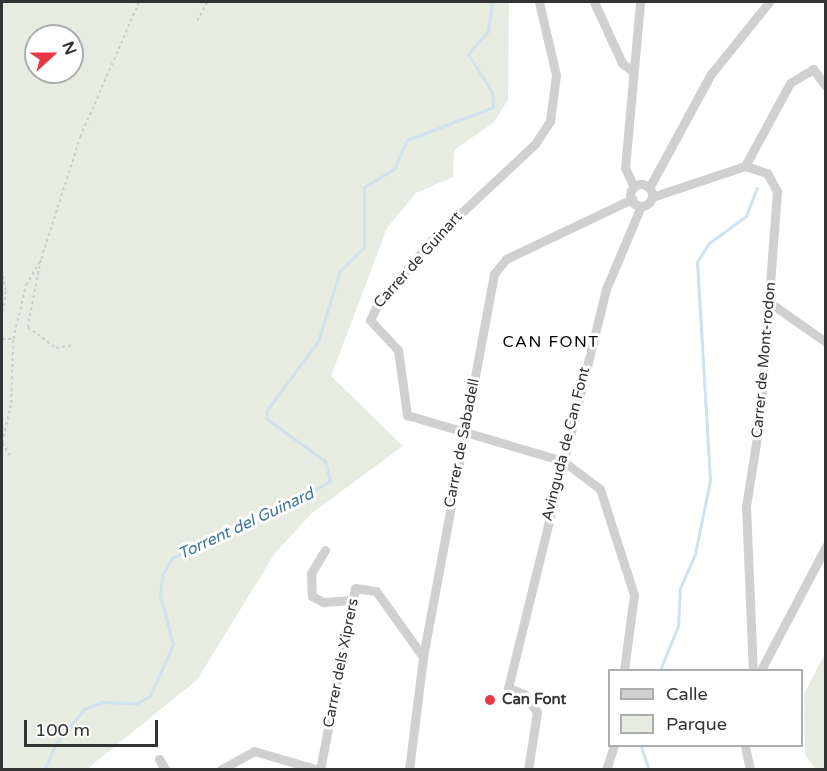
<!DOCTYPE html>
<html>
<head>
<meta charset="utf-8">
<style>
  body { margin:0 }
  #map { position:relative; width:827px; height:771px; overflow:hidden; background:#fff; font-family:"Varela Round",sans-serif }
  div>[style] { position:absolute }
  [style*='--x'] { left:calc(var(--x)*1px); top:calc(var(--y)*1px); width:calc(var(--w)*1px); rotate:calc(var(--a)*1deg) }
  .green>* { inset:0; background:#e6ecdf }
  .stream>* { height:3px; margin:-1.5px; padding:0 1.5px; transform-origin:1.5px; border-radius:1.5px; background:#cfe2ee }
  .path>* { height:1.5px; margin-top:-0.75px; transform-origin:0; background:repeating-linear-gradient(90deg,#cdcdcd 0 3px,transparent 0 6px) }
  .street>* { height:9px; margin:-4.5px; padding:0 4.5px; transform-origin:4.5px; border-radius:4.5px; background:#d0d0d0 }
  .street>.ring { margin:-4.5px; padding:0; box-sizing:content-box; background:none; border:9px solid #d0d0d0; border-radius:50% }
  .dots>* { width:16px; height:16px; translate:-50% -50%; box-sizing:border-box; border:3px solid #fff; border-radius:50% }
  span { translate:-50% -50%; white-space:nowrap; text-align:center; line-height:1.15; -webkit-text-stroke:6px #fff; paint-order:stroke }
  .street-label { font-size:15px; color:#333 }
  .poi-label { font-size:15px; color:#333; font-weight:700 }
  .left { translate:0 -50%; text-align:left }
  .neighbourhood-label { font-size:16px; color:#000; letter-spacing:1.5px }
  .water-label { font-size:16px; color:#3f7597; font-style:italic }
  .frame { position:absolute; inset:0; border:3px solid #333; pointer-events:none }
  .legend { position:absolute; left:608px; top:669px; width:195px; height:78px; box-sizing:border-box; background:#fff; border:2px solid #adadad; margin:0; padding:8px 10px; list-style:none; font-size:18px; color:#333 }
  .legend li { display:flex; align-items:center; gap:12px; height:30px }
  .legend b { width:30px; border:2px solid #adadad }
  .north { position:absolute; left:24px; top:24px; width:60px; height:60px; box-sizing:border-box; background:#fff; border:2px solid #adadad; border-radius:50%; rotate:69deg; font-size:16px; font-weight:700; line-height:24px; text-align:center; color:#333 }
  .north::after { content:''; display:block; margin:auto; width:21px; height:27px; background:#e63946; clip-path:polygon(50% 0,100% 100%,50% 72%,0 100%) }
  .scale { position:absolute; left:24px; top:720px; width:134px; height:27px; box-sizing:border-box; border:3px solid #333; border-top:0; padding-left:8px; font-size:18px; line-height:21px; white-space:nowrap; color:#333; -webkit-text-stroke:4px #fff; paint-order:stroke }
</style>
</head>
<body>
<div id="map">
  <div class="green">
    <i style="clip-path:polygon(evenodd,2px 2px,509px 2px,508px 100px,493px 123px,454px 150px,453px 177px,416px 193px,387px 228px,331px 376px,403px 446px,312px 513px,275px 553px,197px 680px,87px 769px,2px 769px,2px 2px,36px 36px,72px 36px,72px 72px,36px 72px,36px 36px)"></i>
    <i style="clip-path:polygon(825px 654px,825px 769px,816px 769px,805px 755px,804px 694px)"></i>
  </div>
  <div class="stream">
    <i style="--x:660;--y:670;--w:48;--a:-67.8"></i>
    <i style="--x:678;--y:626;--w:38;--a:-87"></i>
    <i style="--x:680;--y:588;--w:37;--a:-66"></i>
    <i style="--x:695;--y:554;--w:76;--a:-78.5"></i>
    <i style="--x:710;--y:480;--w:218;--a:-93.4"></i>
    <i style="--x:697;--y:262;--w:22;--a:-58"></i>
    <i style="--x:709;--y:243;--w:46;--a:-36.1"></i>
    <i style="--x:746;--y:216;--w:30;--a:-69"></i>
    <i style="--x:641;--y:746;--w:25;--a:72"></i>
    <i style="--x:44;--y:770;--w:27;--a:-66"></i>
    <i style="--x:55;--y:745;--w:46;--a:-51.1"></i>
    <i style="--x:84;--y:709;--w:18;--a:-22"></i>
    <i style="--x:101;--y:702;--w:36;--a:2"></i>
    <i style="--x:137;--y:703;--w:15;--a:-28"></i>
    <i style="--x:150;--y:696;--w:57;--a:-66.1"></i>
    <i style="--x:173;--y:644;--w:51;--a:-104.9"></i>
    <i style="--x:160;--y:595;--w:19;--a:-84"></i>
    <i style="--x:162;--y:576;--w:21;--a:-61"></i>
    <i style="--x:172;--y:558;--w:101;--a:-23.3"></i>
    <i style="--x:265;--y:518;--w:75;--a:-29.6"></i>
    <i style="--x:330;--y:481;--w:21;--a:-104"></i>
    <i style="--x:325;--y:461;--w:72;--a:-144.1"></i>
    <i style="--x:267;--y:419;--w:9;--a:-90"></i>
    <i style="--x:267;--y:410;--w:86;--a:-53.5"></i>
    <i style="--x:318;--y:341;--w:73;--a:-72.6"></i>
    <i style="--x:340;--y:271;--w:34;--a:-45"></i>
    <i style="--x:364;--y:247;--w:60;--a:-90"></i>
    <i style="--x:364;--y:187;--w:35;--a:-31"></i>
    <i style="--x:394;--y:169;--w:32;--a:-66"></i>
    <i style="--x:407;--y:140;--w:92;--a:-21"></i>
    <i style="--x:493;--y:107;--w:15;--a:-94"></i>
    <i style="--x:492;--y:92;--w:45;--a:-122.3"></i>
    <i style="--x:468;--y:54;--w:30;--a:-49"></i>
    <i style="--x:488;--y:31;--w:29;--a:-82"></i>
  </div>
  <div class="path">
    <i style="--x:197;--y:21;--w:21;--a:-62"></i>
    <i style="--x:41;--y:260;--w:68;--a:101"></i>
    <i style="--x:28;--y:327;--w:35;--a:37"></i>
    <i style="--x:56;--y:348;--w:17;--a:-10"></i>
    <i style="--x:2;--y:270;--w:21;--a:79"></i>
    <i style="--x:6;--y:291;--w:29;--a:98"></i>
    <i style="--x:2;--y:339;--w:10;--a:0"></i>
    <i style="--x:10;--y:456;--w:15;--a:-122"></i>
    <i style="--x:2;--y:443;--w:41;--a:-77.3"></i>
    <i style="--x:11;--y:403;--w:64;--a:-88.2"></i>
    <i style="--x:13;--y:339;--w:56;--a:-76.5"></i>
    <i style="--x:26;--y:285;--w:30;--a:-60"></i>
    <i style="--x:41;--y:259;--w:128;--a:-72.3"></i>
    <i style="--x:80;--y:137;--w:147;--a:-66.4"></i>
  </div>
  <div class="street">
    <i style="--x:539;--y:2;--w:75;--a:76.9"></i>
    <i style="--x:556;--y:75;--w:46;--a:97.4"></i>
    <i style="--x:550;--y:121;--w:27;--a:123"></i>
    <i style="--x:535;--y:144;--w:141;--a:137"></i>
    <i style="--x:432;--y:240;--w:81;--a:131"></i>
    <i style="--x:379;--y:301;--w:21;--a:115"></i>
    <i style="--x:370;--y:320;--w:41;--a:47"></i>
    <i style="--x:398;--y:350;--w:66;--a:82.1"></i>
    <i style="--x:407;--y:415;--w:163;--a:16.4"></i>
    <i style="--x:563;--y:461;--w:46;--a:37.1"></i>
    <i style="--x:600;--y:489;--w:111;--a:72.2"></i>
    <i style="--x:634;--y:595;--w:76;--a:97.6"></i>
    <i style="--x:594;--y:2;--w:67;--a:65.3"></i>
    <i style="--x:622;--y:63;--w:14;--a:39"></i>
    <i style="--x:745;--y:166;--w:94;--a:-61.5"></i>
    <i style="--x:790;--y:83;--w:27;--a:-31"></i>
    <i style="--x:813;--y:69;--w:21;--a:53"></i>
    <i class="ring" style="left:630px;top:184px;width:13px;height:13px"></i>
    <i style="--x:634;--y:187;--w:21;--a:-115"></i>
    <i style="--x:625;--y:168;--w:167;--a:-84.8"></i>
    <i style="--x:649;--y:188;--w:130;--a:-61.5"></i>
    <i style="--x:711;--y:74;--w:92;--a:-51.1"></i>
    <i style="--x:652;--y:197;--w:98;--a:-18.4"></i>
    <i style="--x:745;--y:166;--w:23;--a:18"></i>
    <i style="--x:767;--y:173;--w:21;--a:61"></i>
    <i style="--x:777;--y:191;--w:228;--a:94.3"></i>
    <i style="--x:760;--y:418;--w:89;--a:99"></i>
    <i style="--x:746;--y:506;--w:164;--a:87.6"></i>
    <i style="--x:770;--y:303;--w:68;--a:34.9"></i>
    <i style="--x:325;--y:550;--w:27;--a:121"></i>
    <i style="--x:311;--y:573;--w:23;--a:88"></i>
    <i style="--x:312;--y:596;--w:13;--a:29"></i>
    <i style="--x:323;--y:602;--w:30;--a:-4"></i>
    <i style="--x:761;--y:670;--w:140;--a:-62.3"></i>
    <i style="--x:745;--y:746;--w:25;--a:78"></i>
    <i style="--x:159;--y:759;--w:13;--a:58"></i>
    <i style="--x:220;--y:770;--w:39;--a:-29"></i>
    <i style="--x:254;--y:751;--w:68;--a:16.3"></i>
    <i style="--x:320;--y:770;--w:185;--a:-79.1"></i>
    <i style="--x:355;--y:588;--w:21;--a:8"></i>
    <i style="--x:376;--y:591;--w:81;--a:54.5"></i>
    <i style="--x:409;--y:770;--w:114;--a:-82.9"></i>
    <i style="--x:423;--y:657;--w:390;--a:-79.5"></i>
    <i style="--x:494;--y:274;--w:19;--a:-51"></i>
    <i style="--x:506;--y:259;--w:140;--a:-25.5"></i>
    <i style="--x:528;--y:770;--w:59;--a:-81.2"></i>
    <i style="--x:537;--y:712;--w:22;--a:-126"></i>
    <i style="--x:524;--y:694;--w:17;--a:-159"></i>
    <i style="--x:508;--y:688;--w:411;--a:-76.2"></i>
    <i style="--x:606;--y:289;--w:90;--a:-67.1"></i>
    <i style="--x:606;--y:770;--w:25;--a:-72"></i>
  </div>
  <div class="dots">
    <i style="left:490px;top:700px;background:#e63946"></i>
  </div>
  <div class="street-label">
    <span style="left:418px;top:260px;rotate:-48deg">Carrer de Guinart</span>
    <span style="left:764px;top:360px;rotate:-85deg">Carrer de Mont-rodon</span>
    <span style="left:462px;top:443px;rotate:-79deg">Carrer de Sabadell</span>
    <span style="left:566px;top:444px;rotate:-76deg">Avinguda de Can Font</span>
    <span style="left:341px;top:663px;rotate:-79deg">Carrer dels Xiprers</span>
  </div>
  <div class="poi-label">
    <span class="left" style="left:502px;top:700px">Can Font</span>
  </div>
  <div class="neighbourhood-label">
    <span style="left:551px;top:342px">CAN FONT</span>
  </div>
  <div class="water-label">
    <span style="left:246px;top:524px;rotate:-25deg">Torrent del Guinard</span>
  </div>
  <div class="frame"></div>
  <ul class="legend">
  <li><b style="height:8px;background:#d0d0d0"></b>Calle</li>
  <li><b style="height:16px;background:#e6ecdf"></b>Parque</li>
  </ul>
  <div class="north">N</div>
  <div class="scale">100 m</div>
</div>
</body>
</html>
